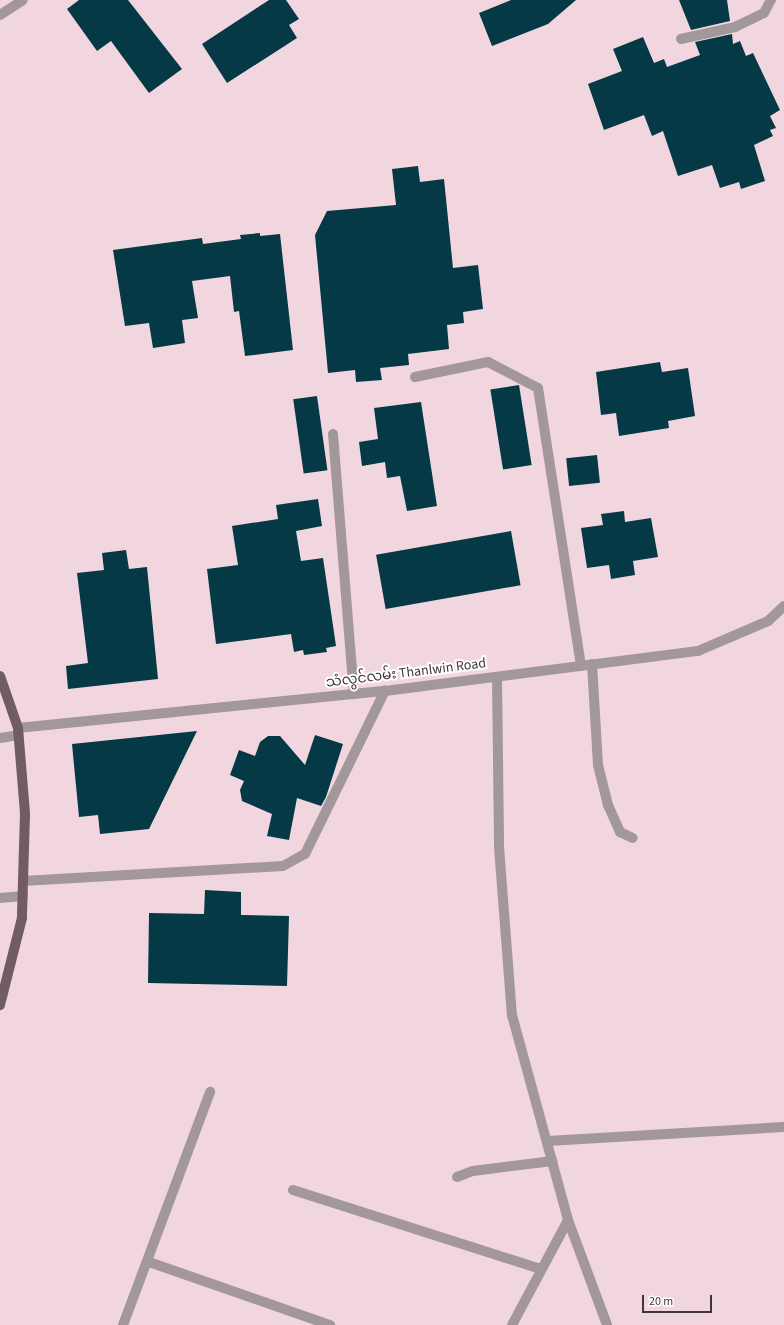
<!DOCTYPE html>
<html>
<head>
<meta charset="utf-8">
<style>
  body { margin:0 }
  #map { position:relative; width:784px; height:1325px; overflow:hidden; background:#f2d6df; font-family:"Source Sans 3","Noto Sans Myanmar",sans-serif }
  div>[style] { position:absolute }
  [style*='--x'] { left:calc(var(--x)*1px); top:calc(var(--y)*1px); width:calc(var(--w)*1px); rotate:calc(var(--a)*1deg) }
  .building>* { inset:0; background:#043945; transform-origin:0 0 }
  .service>* { height:10px; margin:-5px; padding:0 5px; transform-origin:5px; border-radius:5px; background:#a2979a }
  .minor>* { height:10px; margin:-5px; padding:0 5px; transform-origin:5px; border-radius:5px; background:#a2979a }
  .primary>* { height:10px; margin:-5px; padding:0 5px; transform-origin:5px; border-radius:5px; background:#705c62 }
  span { translate:-50% -50%; white-space:nowrap; text-align:center; line-height:1.15; -webkit-text-stroke:4px #fff; paint-order:stroke }
  .street-label { font-size:14px; color:#403539 }
  .scale { position:absolute; left:642px; top:1295px; width:70px; height:18px; box-sizing:border-box; border:2px solid #403539; border-top:0; padding-left:5px; font-size:12px; line-height:14px; white-space:nowrap; color:#403539; -webkit-text-stroke:3px #fff; paint-order:stroke }
</style>
</head>
<body>
<div id="map">
  <div class="building">
    <i style="clip-path:polygon(79px 0,128px 0,182px 69px,149px 93px,111px 41px,97px 51px,67px 9px)"></i>
    <i style="clip-path:polygon(269px 0,286px 0,299px 19px,289px 25px,297px 38px,227px 83px,202px 44px)"></i>
    <i style="clip-path:polygon(511px 0,576px 0,548px 24px,492px 46px,479px 13px)"></i>
    <i style="clip-path:polygon(679px 0,727px 0,730px 21px,691px 30px)"></i>
    <i style="clip-path:polygon(732px 34px,733px 44px,740px 41px,746px 56px,753px 53px,780px 110px,770px 116px,776px 128px,770px 130px,773px 136px,754px 145px,765px 181px,741px 189px,739px 182px,720px 188px,712px 165px,678px 176px,663px 131px,652px 136px,644px 115px,604px 130px,588px 84px,622px 71px,613px 49px,643px 37px,654px 63px,664px 59px,667px 67px,700px 55px,695px 42px)"></i>
    <i style="clip-path:polygon(418px 166px,420px 182px,444px 179px,453px 268px,478px 265px,483px 309px,463px 312px,464px 323px,447px 325px,449px 349px,408px 354px,409px 365px,380px 368px,382px 380px,356px 382px,355px 370px,328px 373px,315px 235px,327px 211px,396px 205px,392px 169px)"></i>
    <i style="clip-path:polygon(260px 233px,260px 236px,280px 234px,293px 350px,245px 356px,239px 311px,234px 312px,230px 276px,192px 281px,198px 318px,182px 320px,185px 343px,153px 348px,149px 323px,125px 326px,113px 250px,202px 238px,203px 244px,241px 239px,240px 235px)"></i>
    <i style="clip-path:polygon(660px 362px,662px 372px,688px 368px,695px 416px,668px 421px,669px 428px,619px 436px,616px 413px,601px 415px,596px 372px)"></i>
    <i style="left:519px;top:385px;width:81px;height:29px;rotate:81deg"></i>
    <i style="left:317px;top:396px;width:75px;height:24px;rotate:82deg"></i>
    <i style="clip-path:polygon(421px 402px,437px 506px,407px 511px,400px 476px,387px 478px,385px 462px,362px 466px,359px 442px,378px 439px,374px 408px)"></i>
    <i style="left:597px;top:455px;width:28px;height:31px;rotate:84deg"></i>
    <i style="clip-path:polygon(318px 499px,322px 526px,296px 531px,301px 561px,323px 558px,336px 646px,326px 648px,327px 652px,304px 655px,303px 650px,294px 652px,291px 634px,216px 644px,207px 569px,238px 565px,232px 526px,278px 519px,276px 505px)"></i>
    <i style="clip-path:polygon(624px 511px,625px 522px,651px 518px,658px 557px,633px 561px,635px 575px,611px 579px,609px 565px,587px 568px,581px 528px,603px 525px,601px 514px)"></i>
    <i style="left:511px;top:531px;width:55px;height:137px;rotate:80deg"></i>
    <i style="clip-path:polygon(126px 550px,129px 569px,147px 567px,158px 679px,68px 689px,66px 666px,88px 663px,77px 573px,104px 570px,102px 553px)"></i>
    <i style="clip-path:polygon(197px 731px,149px 829px,100px 834px,98px 815px,79px 817px,72px 744px)"></i>
    <i style="clip-path:polygon(315px 735px,343px 744px,326px 797px,321px 806px,297px 798px,289px 840px,267px 836px,272px 814px,242px 801px,240px 790px,244px 781px,230px 775px,239px 750px,255px 756px,260px 742px,268px 736px,280px 736px,305px 765px)"></i>
    <i style="clip-path:polygon(205px 890px,241px 892px,241px 915px,289px 916px,287px 986px,148px 983px,149px 913px,204px 914px)"></i>
  </div>
  <div class="service">
    <i style="--x:0;--y:738;--w:18;--a:-9"></i>
    <i style="--x:0;--y:898;--w:23;--a:-5"></i>
  </div>
  <div class="minor">
    <i style="--x:0;--y:15;--w:27;--a:-33"></i>
    <i style="--x:681;--y:39;--w:55;--a:-12.5"></i>
    <i style="--x:735;--y:27;--w:32;--a:-26"></i>
    <i style="--x:764;--y:13;--w:15;--a:-62"></i>
    <i style="--x:415;--y:377;--w:75;--a:-11.6"></i>
    <i style="--x:488;--y:362;--w:56;--a:27.5"></i>
    <i style="--x:538;--y:388;--w:281;--a:81.2"></i>
    <i style="--x:333;--y:434;--w:261;--a:85.4"></i>
    <i style="--x:592;--y:664;--w:101;--a:86.6"></i>
    <i style="--x:598;--y:765;--w:41;--a:76"></i>
    <i style="--x:608;--y:805;--w:30;--a:66"></i>
    <i style="--x:620;--y:832;--w:14;--a:25"></i>
    <i style="--x:497;--y:677;--w:170;--a:89.3"></i>
    <i style="--x:499;--y:847;--w:169;--a:85.6"></i>
    <i style="--x:512;--y:1015;--w:213;--a:74.7"></i>
    <i style="--x:568;--y:1220;--w:112;--a:69.6"></i>
    <i style="--x:18;--y:728;--w:369;--a:-5.8"></i>
    <i style="--x:385;--y:691;--w:316;--a:-7.3"></i>
    <i style="--x:698;--y:651;--w:76;--a:-23.2"></i>
    <i style="--x:768;--y:621;--w:22;--a:-43"></i>
    <i style="--x:23;--y:881;--w:260;--a:-3.3"></i>
    <i style="--x:283;--y:866;--w:25;--a:-29"></i>
    <i style="--x:305;--y:854;--w:182;--a:-63.9"></i>
    <i style="--x:548;--y:1141;--w:236;--a:-3.4"></i>
    <i style="--x:457;--y:1177;--w:17;--a:-21"></i>
    <i style="--x:473;--y:1171;--w:80;--a:-7.2"></i>
    <i style="--x:293;--y:1190;--w:260;--a:17.7"></i>
    <i style="--x:149;--y:1262;--w:192;--a:19.2"></i>
    <i style="--x:123;--y:1325;--w:249;--a:-69.5"></i>
    <i style="--x:512;--y:1325;--w:119;--a:-61.9"></i>
  </div>
  <div class="primary">
    <i style="--x:0;--y:676;--w:55;--a:70.9"></i>
    <i style="--x:18;--y:728;--w:86;--a:85.3"></i>
    <i style="--x:25;--y:814;--w:104;--a:91.7"></i>
    <i style="--x:22;--y:918;--w:90;--a:104.2"></i>
  </div>
  <div class="street-label">
    <span style="left:406px;top:673px;rotate:-7deg">သံလွင်လမ်း Thanlwin Road</span>
  </div>
  <div class="scale">20 m</div>
</div>
</body>
</html>
